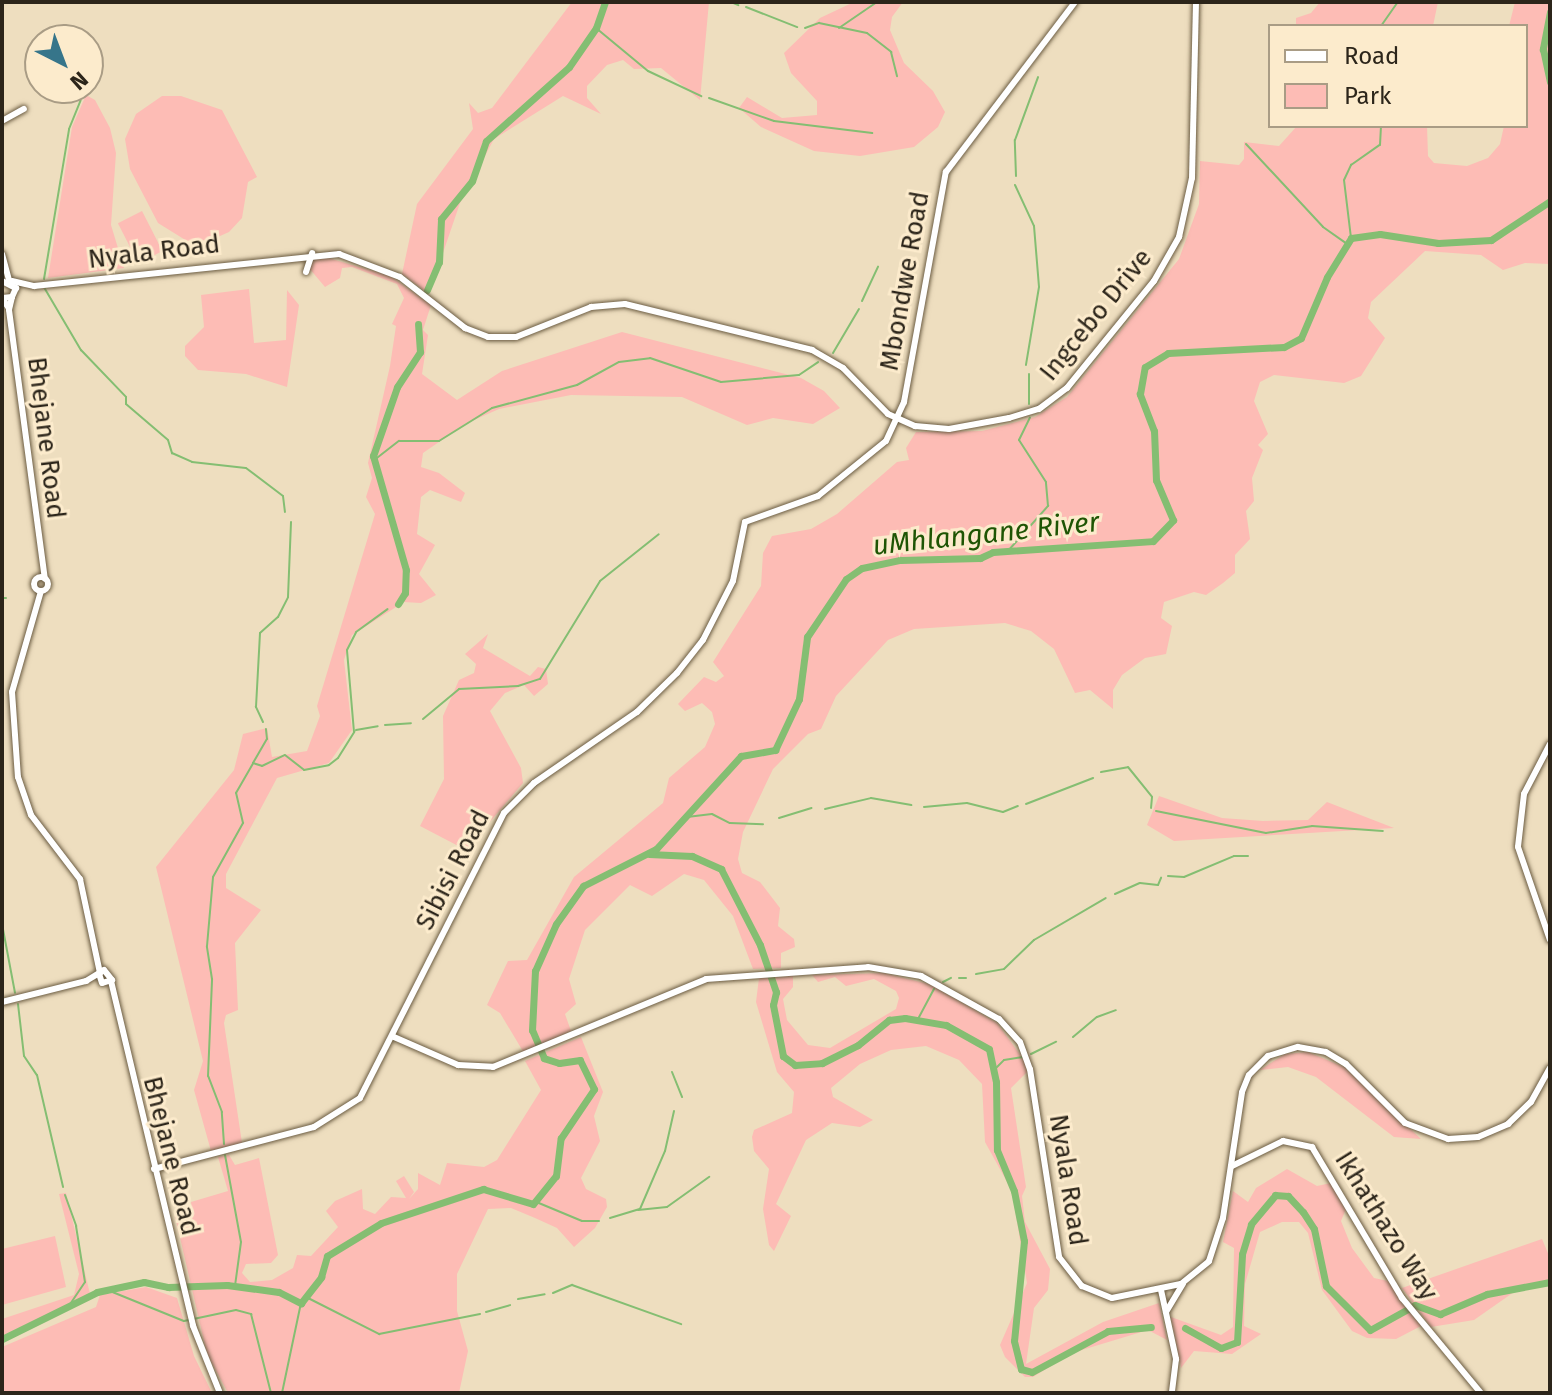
<!DOCTYPE html>
<html>
<head>
<meta charset="utf-8">
<style>
  body { margin:0 }
  #map { position:relative; width:1552px; height:1395px; overflow:hidden; background:#eedebf; font-family:"Fira Sans",sans-serif }
  div>[style] { position:absolute }
  [style*='--x'] { left:calc(var(--x)*1px); top:calc(var(--y)*1px); width:calc(var(--w)*1px); rotate:calc(var(--a)*1deg) }
  .green>* { inset:0; background:#fdbcb5; transform-origin:0 0 }
  .stream>* { height:2px; margin:-1px; padding:0 1px; transform-origin:1px; border-radius:1px; background:#84be72 }
  .river>* { height:7px; margin:-3.5px; padding:0 3.5px; transform-origin:3.5px; border-radius:3.5px; background:#84be72 }
  .roads { filter:drop-shadow(0 0 2px #6b5c42) drop-shadow(0 0 2px #6b5c42) }
  .secondary>* { height:6px; margin:-3px; padding:0 3px; transform-origin:3px; border-radius:3px; background:#fff }
  .secondary>.ring { margin:-3px; padding:0; box-sizing:content-box; background:none; border:6px solid #fff; border-radius:50% }
  span { translate:-50% -50%; white-space:nowrap; text-align:center; line-height:1.15; -webkit-text-stroke:6px #fcebcc; paint-order:stroke }
  .street-label { font-size:26px; color:#2c251a }
  .water-label { font-size:28px; color:#1e5504; font-style:italic }
  .frame { position:absolute; inset:0; border:4px solid #2c251a; pointer-events:none }
  .legend { position:absolute; left:1268px; top:24px; width:260px; height:104px; box-sizing:border-box; background:#fcebcc; border:2px solid #a99c85; margin:0; padding:10px 14px; list-style:none; font-size:24px; color:#2c251a }
  .legend li { display:flex; align-items:center; gap:16px; height:40px }
  .legend b { width:40px; border:2px solid #a99c85 }
  .north { position:absolute; left:24px; top:24px; width:80px; height:80px; box-sizing:border-box; background:#fcebcc; border:2px solid #a99c85; border-radius:50%; rotate:138deg; font-size:22px; font-weight:700; line-height:32px; text-align:center; color:#2c251a }
  .north::after { content:''; display:block; margin:auto; width:28px; height:36px; background:#36758a; clip-path:polygon(50% 0,100% 100%,50% 72%,0 100%) }
</style>
</head>
<body>
<div id="map">
  <div class="green">
    <i style="clip-path:polygon(572px 2px,709px 2px,700px 100px,661px 68px,634px 69px,623px 60px,607px 65px,587px 86px,587px 98px,601px 114px,563px 96px,494px 139px,460px 203px,429px 294px,402px 274px,417px 204px,473px 129px,469px 103px,478px 113px,492px 108px)"></i>
    <i style="clip-path:polygon(854px 2px,903px 2px,892px 17px,890px 30px,904px 63px,933px 91px,945px 112px,938px 127px,914px 147px,860px 156px,814px 151px,761px 127px,739px 108px,747px 97px,782px 118px,817px 115px,817px 101px,791px 73px,784px 53px,820px 18px)"></i>
    <i style="clip-path:polygon(1320px 2px,1438px 2px,1433px 26px,1296px 26px,1296px 18px,1311px 13px)"></i>
    <i style="clip-path:polygon(1515px 2px,1550px 2px,1550px 264px,1525px 263px,1503px 270px,1481px 255px,1425px 251px,1371px 302px,1368px 318px,1385px 338px,1361px 376px,1344px 383px,1274px 375px,1260px 382px,1254px 401px,1268px 434px,1258px 445px,1263px 450px,1252px 478px,1254px 501px,1246px 511px,1250px 539px,1235px 555px,1235px 573px,1223px 583px,1206px 595px,1194px 592px,1164px 602px,1161px 618px,1172px 626px,1166px 654px,1145px 658px,1122px 675px,1113px 690px,1113px 709px,1090px 690px,1075px 693px,1054px 649px,1031px 631px,1005px 623px,914px 629px,888px 640px,836px 696px,821px 729px,808px 734px,773px 769px,743px 832px,738px 859px,742px 873px,760px 882px,780px 908px,778px 926px,794px 939px,795px 947px,781px 953px,781px 968px,753px 969px,733px 916px,704px 880px,684px 874px,652px 896px,630px 885px,585px 930px,569px 979px,576px 1004px,565px 1014px,571px 1031px,524px 1053px,500px 1013px,487px 1005px,508px 961px,527px 960px,574px 877px,663px 803px,669px 778px,705px 747px,715px 724px,712px 712px,702px 703px,685px 711px,678px 704px,704px 677px,716px 682px,724px 676px,713px 662px,761px 586px,763px 553px,772px 536px,811px 529px,837px 514px,897px 462px,909px 460px,906px 448px,916px 432px,982px 431px,1035px 417px,1067px 397px,1179px 259px,1199px 204px,1200px 161px,1239px 165px,1244px 159px,1244px 142px,1279px 146px,1297px 126px,1427px 126px,1428px 156px,1434px 163px,1467px 166px,1488px 158px,1500px 144px,1504px 126px,1526px 126px,1526px 26px,1509px 26px)"></i>
    <i style="clip-path:polygon(86px 95px,95px 100px,110px 128px,116px 153px,111px 225px,124px 268px,48px 278px,72px 127px)"></i>
    <i style="clip-path:polygon(162px 96px,181px 96px,222px 110px,257px 177px,248px 182px,242px 218px,229px 232px,211px 240px,187px 241px,158px 223px,130px 169px,125px 139px,136px 114px)"></i>
    <i style="left:142px;top:211px;width:45px;height:27px;rotate:63deg"></i>
    <i style="clip-path:polygon(325px 257px,390px 276px,431px 305px,423px 330px,428px 335px,422px 374px,457px 400px,502px 371px,622px 332px,801px 378px,824px 391px,840px 408px,813px 424px,773px 418px,747px 425px,682px 397px,571px 395px,499px 409px,465px 424px,423px 453px,421px 467px,439px 473px,465px 493px,461px 502px,430px 490px,421px 497px,417px 534px,435px 545px,419px 574px,436px 595px,421px 603px,404px 602px,352px 635px,344px 660px,352px 730px,329px 763px,277px 778px,226px 874px,226px 888px,261px 910px,235px 943px,238px 1010px,226px 1015px,224px 1023px,242px 1143px,211px 1151px,194px 1090px,203px 1061px,156px 867px,234px 770px,243px 734px,267px 728px,272px 757px,307px 751px,320px 716px,317px 706px,375px 514px,366px 497px,372px 478px,368px 463px,390px 366px,396px 326px,392px 324px,404px 298px,397px 284px,352px 267px,342px 268px,340px 278px,325px 287px,309px 268px,310px 259px)"></i>
    <i style="clip-path:polygon(249px 289px,254px 343px,286px 340px,287px 290px,299px 305px,287px 387px,246px 374px,198px 370px,185px 356px,185px 346px,204px 327px,201px 295px)"></i>
    <i style="clip-path:polygon(488px 634px,483px 648px,530px 676px,538px 667px,546px 669px,548px 684px,534px 696px,524px 685px,505px 693px,490px 711px,521px 768px,523px 783px,466px 850px,420px 826px,444px 779px,443px 716px,459px 680px,474px 673px,476px 664px,465px 654px)"></i>
    <i style="clip-path:polygon(1159px 796px,1222px 818px,1263px 821px,1308px 820px,1327px 802px,1394px 828px,1174px 841px,1147px 825px)"></i>
    <i style="clip-path:polygon(883px 973px,929px 984px,997px 1023px,1024px 1060px,1027px 1072px,1011px 1088px,1026px 1187px,1022px 1196px,1025px 1222px,1050px 1269px,1048px 1290px,1034px 1308px,1026px 1364px,1103px 1322px,1159px 1303px,1167px 1340px,1148px 1330px,1072px 1353px,1033px 1377px,1025px 1377px,1005px 1357px,1000px 1345px,1027px 1283px,1012px 1191px,985px 1142px,982px 1084px,959px 1060px,926px 1046px,891px 1050px,860px 1064px,831px 1088px,833px 1097px,873px 1120px,860px 1127px,832px 1123px,806px 1140px,776px 1204px,791px 1216px,774px 1251px,769px 1245px,763px 1209px,769px 1169px,754px 1151px,752px 1137px,754px 1130px,792px 1113px,794px 1092px,777px 1072px,756px 1002px,759px 978px,793px 976px,793px 987px,783px 999px,787px 1020px,808px 1045px,830px 1048px,896px 1009px,899px 998px,896px 991px,874px 979px,846px 986px,835px 977px,818px 982px,812px 975px)"></i>
    <i style="clip-path:polygon(581px 1037px,603px 1092px,594px 1116px,600px 1141px,581px 1178px,586px 1189px,606px 1199px,607px 1207px,595px 1228px,574px 1247px,557px 1228px,535px 1218px,511px 1208px,488px 1209px,457px 1274px,457px 1311px,468px 1351px,459px 1393px,228px 1393px,207px 1354px,175px 1216px,192px 1211px,191px 1202px,228px 1191px,218px 1157px,229px 1155px,235px 1165px,259px 1158px,278px 1255px,271px 1263px,246px 1264px,242px 1273px,250px 1282px,272px 1280px,293px 1268px,297px 1255px,311px 1256px,338px 1227px,326px 1211px,335px 1201px,362px 1189px,363px 1209px,375px 1214px,391px 1197px,406px 1198px,396px 1181px,404px 1176px,414px 1192px,409px 1199px,418px 1189px,418px 1173px,440px 1185px,447px 1163px,484px 1167px,497px 1160px,541px 1090px,525px 1061px)"></i>
    <i style="clip-path:polygon(1308px 1052px,1344px 1067px,1421px 1139px,1394px 1137px,1316px 1077px,1288px 1067px,1260px 1070px,1285px 1054px)"></i>
    <i style="clip-path:polygon(1287px 1169px,1317px 1186px,1331px 1183px,1346px 1209px,1341px 1221px,1352px 1248px,1374px 1278px,1388px 1281px,1421px 1326px,1396px 1339px,1367px 1338px,1352px 1331px,1322px 1290px,1308px 1233px,1299px 1222px,1282px 1222px,1260px 1232px,1245px 1284px,1244px 1326px,1261px 1334px,1232px 1354px,1194px 1351px,1181px 1368px,1171px 1317px,1221px 1335px,1233px 1327px,1234px 1248px,1223px 1242px,1233px 1191px,1248px 1202px,1256px 1188px)"></i>
    <i style="clip-path:polygon(66px 1193px,90px 1294px,2px 1341px,2px 1319px,74px 1295px,79px 1274px,59px 1194px)"></i>
    <i style="clip-path:polygon(55px 1236px,66px 1287px,2px 1305px,2px 1249px)"></i>
    <i style="clip-path:polygon(1542px 1239px,1550px 1258px,1550px 1284px,1514px 1292px,1474px 1320px,1431px 1327px,1402px 1288px)"></i>
    <i style="clip-path:polygon(146px 1287px,177px 1298px,194px 1356px,212px 1393px,2px 1393px,2px 1347px,96px 1307px,100px 1295px)"></i>
  </div>
  <div class="stream">
    <i style="--x:731;--y:2;--w:8;--a:23"></i>
    <i style="--x:746;--y:7;--w:55;--a:21.4"></i>
    <i style="--x:1381;--y:26;--w:29;--a:-55"></i>
    <i style="--x:596;--y:28;--w:67;--a:39.6"></i>
    <i style="--x:648;--y:71;--w:59;--a:25.3"></i>
    <i style="--x:805;--y:28;--w:15;--a:-20"></i>
    <i style="--x:819;--y:23;--w:49;--a:11.8"></i>
    <i style="--x:867;--y:33;--w:31;--a:38"></i>
    <i style="--x:891;--y:52;--w:25;--a:76"></i>
    <i style="--x:839;--y:28;--w:46;--a:-34.4"></i>
    <i style="--x:709;--y:98;--w:69;--a:19.5"></i>
    <i style="--x:774;--y:121;--w:99;--a:7"></i>
    <i style="--x:1246;--y:144;--w:113;--a:47.1"></i>
    <i style="--x:1323;--y:227;--w:28;--a:35"></i>
    <i style="--x:1016;--y:176;--w:36;--a:-92"></i>
    <i style="--x:1015;--y:140;--w:67;--a:-69.9"></i>
    <i style="--x:1015;--y:185;--w:45;--a:65.1"></i>
    <i style="--x:1034;--y:226;--w:61;--a:85.3"></i>
    <i style="--x:1039;--y:287;--w:79;--a:99.5"></i>
    <i style="--x:1351;--y:238;--w:58;--a:-96.9"></i>
    <i style="--x:1344;--y:180;--w:17;--a:-65"></i>
    <i style="--x:1351;--y:165;--w:35;--a:-35"></i>
    <i style="--x:1380;--y:145;--w:19;--a:-87"></i>
    <i style="--x:44;--y:279;--w:152;--a:-80.5"></i>
    <i style="--x:69;--y:129;--w:31;--a:-68"></i>
    <i style="--x:45;--y:289;--w:71;--a:59.5"></i>
    <i style="--x:81;--y:350;--w:65;--a:46.2"></i>
    <i style="--x:126;--y:397;--w:7;--a:90"></i>
    <i style="--x:126;--y:404;--w:55;--a:40.6"></i>
    <i style="--x:168;--y:440;--w:14;--a:73"></i>
    <i style="--x:172;--y:453;--w:22;--a:24"></i>
    <i style="--x:192;--y:462;--w:54;--a:6.3"></i>
    <i style="--x:246;--y:468;--w:46;--a:37.1"></i>
    <i style="--x:283;--y:496;--w:16;--a:83"></i>
    <i style="--x:862;--y:301;--w:38;--a:-65"></i>
    <i style="--x:833;--y:353;--w:51;--a:-59.4"></i>
    <i style="--x:1029;--y:374;--w:30;--a:90"></i>
    <i style="--x:373;--y:461;--w:33;--a:-38"></i>
    <i style="--x:399;--y:441;--w:40;--a:0"></i>
    <i style="--x:439;--y:441;--w:62;--a:-31.9"></i>
    <i style="--x:492;--y:408;--w:88;--a:-15.1"></i>
    <i style="--x:577;--y:385;--w:48;--a:-28.7"></i>
    <i style="--x:619;--y:362;--w:31;--a:-7"></i>
    <i style="--x:650;--y:358;--w:75;--a:18.7"></i>
    <i style="--x:721;--y:382;--w:78;--a:-5.1"></i>
    <i style="--x:799;--y:375;--w:23;--a:-34"></i>
    <i style="--x:1007;--y:552;--w:62;--a:-48.3"></i>
    <i style="--x:1048;--y:506;--w:24;--a:-95"></i>
    <i style="--x:1046;--y:482;--w:50;--a:-122.7"></i>
    <i style="--x:1019;--y:440;--w:25;--a:-64"></i>
    <i style="--x:2;--y:598;--w:4;--a:0"></i>
    <i style="--x:423;--y:719;--w:47;--a:-39.8"></i>
    <i style="--x:459;--y:689;--w:59;--a:-2.9"></i>
    <i style="--x:518;--y:686;--w:23;--a:-18"></i>
    <i style="--x:540;--y:679;--w:115;--a:-58.5"></i>
    <i style="--x:600;--y:581;--w:75;--a:-38.5"></i>
    <i style="--x:263;--y:722;--w:17;--a:-115"></i>
    <i style="--x:256;--y:707;--w:74;--a:-86.9"></i>
    <i style="--x:260;--y:633;--w:24;--a:-42"></i>
    <i style="--x:278;--y:617;--w:22;--a:-63"></i>
    <i style="--x:288;--y:597;--w:75;--a:-87.7"></i>
    <i style="--x:385;--y:725;--w:26;--a:-4"></i>
    <i style="--x:356;--y:730;--w:22;--a:-10"></i>
    <i style="--x:253;--y:763;--w:28;--a:-60"></i>
    <i style="--x:267;--y:739;--w:10;--a:-96"></i>
    <i style="--x:1101;--y:772;--w:27;--a:-10"></i>
    <i style="--x:1128;--y:767;--w:38;--a:51"></i>
    <i style="--x:1152;--y:797;--w:11;--a:95"></i>
    <i style="--x:1026;--y:804;--w:72;--a:-21.2"></i>
    <i style="--x:924;--y:807;--w:43;--a:-5.3"></i>
    <i style="--x:967;--y:803;--w:37;--a:14"></i>
    <i style="--x:1003;--y:812;--w:16;--a:-22"></i>
    <i style="--x:825;--y:809;--w:47;--a:-13.4"></i>
    <i style="--x:871;--y:798;--w:41;--a:9.9"></i>
    <i style="--x:1156;--y:811;--w:112;--a:11.3"></i>
    <i style="--x:1266;--y:833;--w:47;--a:-8.7"></i>
    <i style="--x:1312;--y:826;--w:71;--a:4"></i>
    <i style="--x:687;--y:817;--w:25;--a:-7"></i>
    <i style="--x:712;--y:814;--w:20;--a:27"></i>
    <i style="--x:730;--y:823;--w:33;--a:2"></i>
    <i style="--x:779;--y:818;--w:34;--a:-17"></i>
    <i style="--x:1168;--y:876;--w:16;--a:4"></i>
    <i style="--x:1184;--y:877;--w:54;--a:-22.8"></i>
    <i style="--x:1234;--y:856;--w:14;--a:0"></i>
    <i style="--x:1115;--y:894;--w:27;--a:-24"></i>
    <i style="--x:1140;--y:883;--w:18;--a:6"></i>
    <i style="--x:1158;--y:885;--w:8;--a:-67"></i>
    <i style="--x:2;--y:924;--w:70;--a:79.3"></i>
    <i style="--x:976;--y:974;--w:28;--a:-10"></i>
    <i style="--x:1004;--y:969;--w:42;--a:-44"></i>
    <i style="--x:1034;--y:940;--w:83;--a:-30.3"></i>
    <i style="--x:959;--y:978;--w:7;--a:0"></i>
    <i style="--x:943;--y:982;--w:9;--a:-27"></i>
    <i style="--x:18;--y:1004;--w:52;--a:83.4"></i>
    <i style="--x:24;--y:1056;--w:23;--a:56"></i>
    <i style="--x:37;--y:1075;--w:115;--a:76.9"></i>
    <i style="--x:918;--y:1019;--w:34;--a:-62"></i>
    <i style="--x:1073;--y:1037;--w:31;--a:-40"></i>
    <i style="--x:1097;--y:1017;--w:20;--a:-20"></i>
    <i style="--x:1031;--y:1054;--w:28;--a:-26"></i>
    <i style="--x:994;--y:1070;--w:14;--a:-45"></i>
    <i style="--x:1004;--y:1060;--w:18;--a:-9"></i>
    <i style="--x:672;--y:1072;--w:27;--a:68"></i>
    <i style="--x:224;--y:1144;--w:32;--a:-94"></i>
    <i style="--x:222;--y:1112;--w:39;--a:-111"></i>
    <i style="--x:208;--y:1076;--w:97;--a:-87.6"></i>
    <i style="--x:212;--y:979;--w:33;--a:-99"></i>
    <i style="--x:207;--y:946;--w:69;--a:-85"></i>
    <i style="--x:213;--y:877;--w:62;--a:-60.9"></i>
    <i style="--x:243;--y:823;--w:31;--a:-103"></i>
    <i style="--x:236;--y:793;--w:34;--a:-60"></i>
    <i style="--x:253;--y:763;--w:9;--a:18"></i>
    <i style="--x:262;--y:766;--w:25;--a:-26"></i>
    <i style="--x:285;--y:755;--w:24;--a:38"></i>
    <i style="--x:304;--y:770;--w:25;--a:-11"></i>
    <i style="--x:329;--y:765;--w:11;--a:-38"></i>
    <i style="--x:338;--y:758;--w:31;--a:-58"></i>
    <i style="--x:354;--y:732;--w:82;--a:-94.9"></i>
    <i style="--x:347;--y:650;--w:20;--a:-63"></i>
    <i style="--x:356;--y:632;--w:39;--a:-36"></i>
    <i style="--x:225;--y:1155;--w:88;--a:79.6"></i>
    <i style="--x:241;--y:1242;--w:44;--a:97.8"></i>
    <i style="--x:65;--y:1195;--w:33;--a:70"></i>
    <i style="--x:76;--y:1226;--w:57;--a:80.9"></i>
    <i style="--x:85;--y:1282;--w:34;--a:124"></i>
    <i style="--x:534;--y:1201;--w:52;--a:22.6"></i>
    <i style="--x:582;--y:1221;--w:17;--a:0"></i>
    <i style="--x:638;--y:1210;--w:29;--a:-6"></i>
    <i style="--x:667;--y:1207;--w:52;--a:-35.5"></i>
    <i style="--x:610;--y:1218;--w:31;--a:-17"></i>
    <i style="--x:640;--y:1209;--w:63;--a:-66.7"></i>
    <i style="--x:665;--y:1151;--w:41;--a:-77.3"></i>
    <i style="--x:105;--y:1289;--w:85;--a:22.1"></i>
    <i style="--x:184;--y:1321;--w:53;--a:-11.9"></i>
    <i style="--x:236;--y:1310;--w:16;--a:15"></i>
    <i style="--x:251;--y:1314;--w:81;--a:75.8"></i>
    <i style="--x:553;--y:1293;--w:21;--a:-23"></i>
    <i style="--x:572;--y:1285;--w:116;--a:19.7"></i>
    <i style="--x:308;--y:1298;--w:80;--a:26.9"></i>
    <i style="--x:379;--y:1334;--w:103;--a:-11.2"></i>
    <i style="--x:518;--y:1299;--w:27;--a:-10"></i>
    <i style="--x:486;--y:1312;--w:25;--a:-16"></i>
    <i style="--x:282;--y:1393;--w:92;--a:-78.1"></i>
  </div>
  <div class="river">
    <i style="--x:1550;--y:12;--w:38;--a:101"></i>
    <i style="--x:1543;--y:49;--w:34;--a:78"></i>
    <i style="--x:427;--y:290;--w:30;--a:-67"></i>
    <i style="--x:439;--y:262;--w:43;--a:-87.3"></i>
    <i style="--x:441;--y:219;--w:49;--a:-50.8"></i>
    <i style="--x:472;--y:181;--w:42;--a:-70.7"></i>
    <i style="--x:486;--y:141;--w:111;--a:-41.7"></i>
    <i style="--x:569;--y:67;--w:47;--a:-55.3"></i>
    <i style="--x:596;--y:28;--w:28;--a:-71"></i>
    <i style="--x:398;--y:604;--w:13;--a:-58"></i>
    <i style="--x:405;--y:593;--w:23;--a:-88"></i>
    <i style="--x:406;--y:570;--w:119;--a:-106.1"></i>
    <i style="--x:373;--y:456;--w:73;--a:-70.8"></i>
    <i style="--x:397;--y:387;--w:42;--a:-56.7"></i>
    <i style="--x:420;--y:352;--w:28;--a:-94"></i>
    <i style="--x:649;--y:854;--w:43;--a:2.7"></i>
    <i style="--x:692;--y:856;--w:32;--a:24"></i>
    <i style="--x:721;--y:869;--w:85;--a:62.8"></i>
    <i style="--x:760;--y:945;--w:50;--a:71.2"></i>
    <i style="--x:776;--y:992;--w:13;--a:103"></i>
    <i style="--x:773;--y:1005;--w:52;--a:78.9"></i>
    <i style="--x:783;--y:1056;--w:15;--a:37"></i>
    <i style="--x:795;--y:1065;--w:27;--a:-4"></i>
    <i style="--x:822;--y:1063;--w:40;--a:-26.6"></i>
    <i style="--x:858;--y:1045;--w:40;--a:-39"></i>
    <i style="--x:889;--y:1020;--w:16;--a:-7"></i>
    <i style="--x:905;--y:1018;--w:42;--a:9.7"></i>
    <i style="--x:946;--y:1025;--w:49;--a:29.2"></i>
    <i style="--x:989;--y:1049;--w:34;--a:78"></i>
    <i style="--x:996;--y:1082;--w:68;--a:89.2"></i>
    <i style="--x:997;--y:1150;--w:44;--a:67.5"></i>
    <i style="--x:1014;--y:1191;--w:51;--a:78.7"></i>
    <i style="--x:1024;--y:1241;--w:100;--a:95.7"></i>
    <i style="--x:1014;--y:1341;--w:29;--a:76"></i>
    <i style="--x:1021;--y:1369;--w:11;--a:15"></i>
    <i style="--x:1032;--y:1372;--w:86;--a:-28.3"></i>
    <i style="--x:1108;--y:1331;--w:43;--a:-5.3"></i>
    <i style="--x:1185;--y:1328;--w:41;--a:29.1"></i>
    <i style="--x:1221;--y:1348;--w:17;--a:-21"></i>
    <i style="--x:1237;--y:1342;--w:88;--a:-86.7"></i>
    <i style="--x:1242;--y:1254;--w:31;--a:-73"></i>
    <i style="--x:1251;--y:1224;--w:38;--a:-50"></i>
    <i style="--x:1275;--y:1195;--w:13;--a:4"></i>
    <i style="--x:1288;--y:1196;--w:22;--a:47"></i>
    <i style="--x:1303;--y:1212;--w:20;--a:57"></i>
    <i style="--x:1314;--y:1229;--w:58;--a:78.1"></i>
    <i style="--x:1326;--y:1286;--w:62;--a:45"></i>
    <i style="--x:1370;--y:1330;--w:51;--a:-29.1"></i>
    <i style="--x:1415;--y:1305;--w:27;--a:20"></i>
    <i style="--x:1440;--y:1314;--w:51;--a:-23.1"></i>
    <i style="--x:1487;--y:1294;--w:64;--a:-10.8"></i>
    <i style="--x:2;--y:1339;--w:106;--a:-26.3"></i>
    <i style="--x:97;--y:1292;--w:48;--a:-12"></i>
    <i style="--x:144;--y:1282;--w:25;--a:12"></i>
    <i style="--x:168;--y:1287;--w:59;--a:-1.9"></i>
    <i style="--x:227;--y:1285;--w:52;--a:7.7"></i>
    <i style="--x:279;--y:1292;--w:25;--a:27"></i>
    <i style="--x:301;--y:1303;--w:33;--a:-52"></i>
    <i style="--x:321;--y:1277;--w:22;--a:-74"></i>
    <i style="--x:327;--y:1256;--w:63;--a:-31.4"></i>
    <i style="--x:381;--y:1223;--w:108;--a:-18.4"></i>
    <i style="--x:483;--y:1189;--w:52;--a:16.7"></i>
    <i style="--x:533;--y:1204;--w:36;--a:-51"></i>
    <i style="--x:556;--y:1176;--w:38;--a:-83"></i>
    <i style="--x:561;--y:1138;--w:59;--a:-56"></i>
    <i style="--x:594;--y:1089;--w:32;--a:-116"></i>
    <i style="--x:580;--y:1060;--w:21;--a:172"></i>
    <i style="--x:559;--y:1063;--w:16;--a:-162"></i>
    <i style="--x:544;--y:1058;--w:30;--a:-113"></i>
    <i style="--x:532;--y:1030;--w:59;--a:-87.1"></i>
    <i style="--x:535;--y:971;--w:51;--a:-65.9"></i>
    <i style="--x:556;--y:924;--w:47;--a:-54.6"></i>
    <i style="--x:583;--y:886;--w:82;--a:-26.9"></i>
    <i style="--x:656;--y:849;--w:126;--a:-47.6"></i>
    <i style="--x:741;--y:756;--w:35;--a:-10"></i>
    <i style="--x:775;--y:750;--w:56;--a:-64.8"></i>
    <i style="--x:799;--y:699;--w:63;--a:-82.6"></i>
    <i style="--x:807;--y:637;--w:70;--a:-56.1"></i>
    <i style="--x:846;--y:579;--w:19;--a:-35"></i>
    <i style="--x:862;--y:568;--w:39;--a:-12"></i>
    <i style="--x:900;--y:560;--w:80;--a:-1.4"></i>
    <i style="--x:980;--y:558;--w:14;--a:-25"></i>
    <i style="--x:993;--y:552;--w:160;--a:-3.9"></i>
    <i style="--x:1153;--y:541;--w:29;--a:-46"></i>
    <i style="--x:1173;--y:520;--w:43;--a:-113"></i>
    <i style="--x:1156;--y:480;--w:49;--a:-92.3"></i>
    <i style="--x:1154;--y:431;--w:40;--a:-111"></i>
    <i style="--x:1140;--y:394;--w:27;--a:-80"></i>
    <i style="--x:1145;--y:367;--w:27;--a:-31"></i>
    <i style="--x:1168;--y:353;--w:116;--a:-3"></i>
    <i style="--x:1284;--y:347;--w:19;--a:-28"></i>
    <i style="--x:1301;--y:338;--w:66;--a:-66.9"></i>
    <i style="--x:1327;--y:277;--w:46;--a:-58.4"></i>
    <i style="--x:1351;--y:238;--w:29;--a:-8"></i>
    <i style="--x:1380;--y:234;--w:59;--a:8.8"></i>
    <i style="--x:1438;--y:243;--w:53;--a:-3.2"></i>
    <i style="--x:1491;--y:240;--w:71;--a:-33.5"></i>
  </div>
  <div class="roads">
    <div class="secondary">
      <i style="--x:2;--y:121;--w:25;--a:-29"></i>
      <i style="--x:2;--y:254;--w:27;--a:75"></i>
      <i style="--x:306;--y:272;--w:20;--a:-72"></i>
      <i style="--x:2;--y:281;--w:16;--a:27"></i>
      <i style="--x:16;--y:288;--w:10;--a:114"></i>
      <i style="--x:12;--y:297;--w:10;--a:174"></i>
      <i style="--x:2;--y:298;--w:11;--a:56"></i>
      <i style="--x:12;--y:281;--w:23;--a:13"></i>
      <i style="--x:34;--y:286;--w:307;--a:-6"></i>
      <i style="--x:339;--y:254;--w:65;--a:20.7"></i>
      <i style="--x:400;--y:277;--w:83;--a:38.1"></i>
      <i style="--x:465;--y:328;--w:25;--a:21"></i>
      <i style="--x:488;--y:337;--w:28;--a:0"></i>
      <i style="--x:516;--y:337;--w:81;--a:-21.8"></i>
      <i style="--x:591;--y:307;--w:34;--a:-5"></i>
      <i style="--x:625;--y:304;--w:193;--a:13.8"></i>
      <i style="--x:812;--y:350;--w:36;--a:30"></i>
      <i style="--x:843;--y:368;--w:64;--a:45.6"></i>
      <i style="--x:888;--y:414;--w:30;--a:24"></i>
      <i style="--x:915;--y:426;--w:34;--a:5"></i>
      <i style="--x:949;--y:429;--w:61;--a:-10.4"></i>
      <i style="--x:1009;--y:418;--w:31;--a:-17"></i>
      <i style="--x:1039;--y:409;--w:35;--a:-37"></i>
      <i style="--x:1067;--y:388;--w:138;--a:-50.9"></i>
      <i style="--x:1154;--y:281;--w:51;--a:-60.4"></i>
      <i style="--x:1179;--y:237;--w:60;--a:-77.6"></i>
      <i style="--x:1192;--y:178;--w:176;--a:-88.7"></i>
      <i style="--x:12;--y:297;--w:13;--a:103"></i>
      <i style="--x:9;--y:310;--w:271;--a:82.4"></i>
      <i class="ring" style="left:34px;top:577px;width:8px;height:8px"></i>
      <i style="--x:41;--y:591;--w:105;--a:106"></i>
      <i style="--x:12;--y:692;--w:85;--a:86"></i>
      <i style="--x:18;--y:777;--w:40;--a:71.1"></i>
      <i style="--x:31;--y:815;--w:81;--a:52.6"></i>
      <i style="--x:80;--y:879;--w:96;--a:78"></i>
      <i style="--x:1550;--y:744;--w:56;--a:117.5"></i>
      <i style="--x:1524;--y:794;--w:53;--a:96.5"></i>
      <i style="--x:1518;--y:847;--w:98;--a:71"></i>
      <i style="--x:111;--y:981;--w:355;--a:76.6"></i>
      <i style="--x:193;--y:1326;--w:72;--a:68.1"></i>
      <i style="--x:2;--y:1002;--w:87;--a:-14"></i>
      <i style="--x:86;--y:981;--w:21;--a:-31"></i>
      <i style="--x:104;--y:970;--w:13;--a:51"></i>
      <i style="--x:112;--y:980;--w:10;--a:163"></i>
      <i style="--x:102;--y:983;--w:9;--a:-108"></i>
      <i style="--x:394;--y:1037;--w:70;--a:23.6"></i>
      <i style="--x:458;--y:1065;--w:35;--a:3"></i>
      <i style="--x:493;--y:1067;--w:230;--a:-22.4"></i>
      <i style="--x:706;--y:979;--w:162;--a:-4.2"></i>
      <i style="--x:868;--y:967;--w:54;--a:9.6"></i>
      <i style="--x:921;--y:976;--w:89;--a:28.9"></i>
      <i style="--x:999;--y:1019;--w:31;--a:48"></i>
      <i style="--x:1020;--y:1042;--w:29;--a:70"></i>
      <i style="--x:1030;--y:1069;--w:190;--a:81.2"></i>
      <i style="--x:1059;--y:1257;--w:37;--a:52"></i>
      <i style="--x:1082;--y:1286;--w:32;--a:22"></i>
      <i style="--x:1112;--y:1298;--w:70;--a:-11.5"></i>
      <i style="--x:1181;--y:1284;--w:36;--a:-39"></i>
      <i style="--x:1209;--y:1261;--w:45;--a:-72"></i>
      <i style="--x:1223;--y:1218;--w:127;--a:-81.4"></i>
      <i style="--x:1242;--y:1092;--w:18;--a:-68"></i>
      <i style="--x:1249;--y:1075;--w:27;--a:-45"></i>
      <i style="--x:1268;--y:1056;--w:31;--a:-17"></i>
      <i style="--x:1298;--y:1047;--w:28;--a:10"></i>
      <i style="--x:1326;--y:1052;--w:23;--a:31"></i>
      <i style="--x:1346;--y:1064;--w:83;--a:45"></i>
      <i style="--x:1405;--y:1123;--w:46;--a:20.4"></i>
      <i style="--x:1448;--y:1139;--w:30;--a:-4"></i>
      <i style="--x:1478;--y:1137;--w:33;--a:-23"></i>
      <i style="--x:1508;--y:1124;--w:32;--a:-44"></i>
      <i style="--x:1531;--y:1102;--w:39;--a:-61"></i>
      <i style="--x:1232;--y:1166;--w:57;--a:-26.1"></i>
      <i style="--x:1283;--y:1141;--w:30;--a:12"></i>
      <i style="--x:1312;--y:1147;--w:176;--a:59.2"></i>
      <i style="--x:1402;--y:1298;--w:124;--a:50.3"></i>
      <i style="--x:154;--y:1169;--w:165;--a:-14.7"></i>
      <i style="--x:314;--y:1127;--w:54;--a:-32.2"></i>
      <i style="--x:360;--y:1098;--w:319;--a:-63.2"></i>
      <i style="--x:504;--y:813;--w:42;--a:-45"></i>
      <i style="--x:534;--y:783;--w:125;--a:-34.6"></i>
      <i style="--x:637;--y:712;--w:56;--a:-44.3"></i>
      <i style="--x:677;--y:673;--w:42;--a:-51.8"></i>
      <i style="--x:703;--y:640;--w:66;--a:-63"></i>
      <i style="--x:733;--y:581;--w:60;--a:-78.5"></i>
      <i style="--x:745;--y:522;--w:77;--a:-19.6"></i>
      <i style="--x:818;--y:496;--w:87;--a:-39"></i>
      <i style="--x:886;--y:441;--w:43;--a:-65.2"></i>
      <i style="--x:904;--y:402;--w:234;--a:-79.7"></i>
      <i style="--x:946;--y:172;--w:213;--a:-52.8"></i>
      <i style="--x:1161;--y:1290;--w:71;--a:77.7"></i>
      <i style="--x:1176;--y:1359;--w:34;--a:97"></i>
      <i style="--x:1166;--y:1312;--w:33;--a:-59"></i>
    </div>
  </div>
  <div class="street-label">
    <span style="left:154px;top:252px;rotate:-7deg">Nyala Road</span>
    <span style="left:905px;top:281px;rotate:-80deg">Mbondwe Road</span>
    <span style="left:1096px;top:315px;rotate:-51deg">Ingcebo Drive</span>
    <span style="left:46px;top:438px;rotate:83deg">Bhejane Road</span>
    <span style="left:453px;top:870px;rotate:-63deg">Sibisi Road</span>
    <span style="left:171px;top:1156px;rotate:76deg">Bhejane Road</span>
    <span style="left:1068px;top:1180px;rotate:81deg">Nyala Road</span>
    <span style="left:1386px;top:1226px;rotate:58deg">Ikhathazo Way</span>
  </div>
  <div class="water-label">
    <span style="left:986px;top:534px;rotate:-6deg">uMhlangane River</span>
  </div>
  <div class="frame"></div>
  <ul class="legend">
  <li><b style="height:10px;background:#fff"></b>Road</li>
  <li><b style="height:22px;background:#fdbcb5"></b>Park</li>
  </ul>
  <div class="north">N</div>
</div>
</body>
</html>
